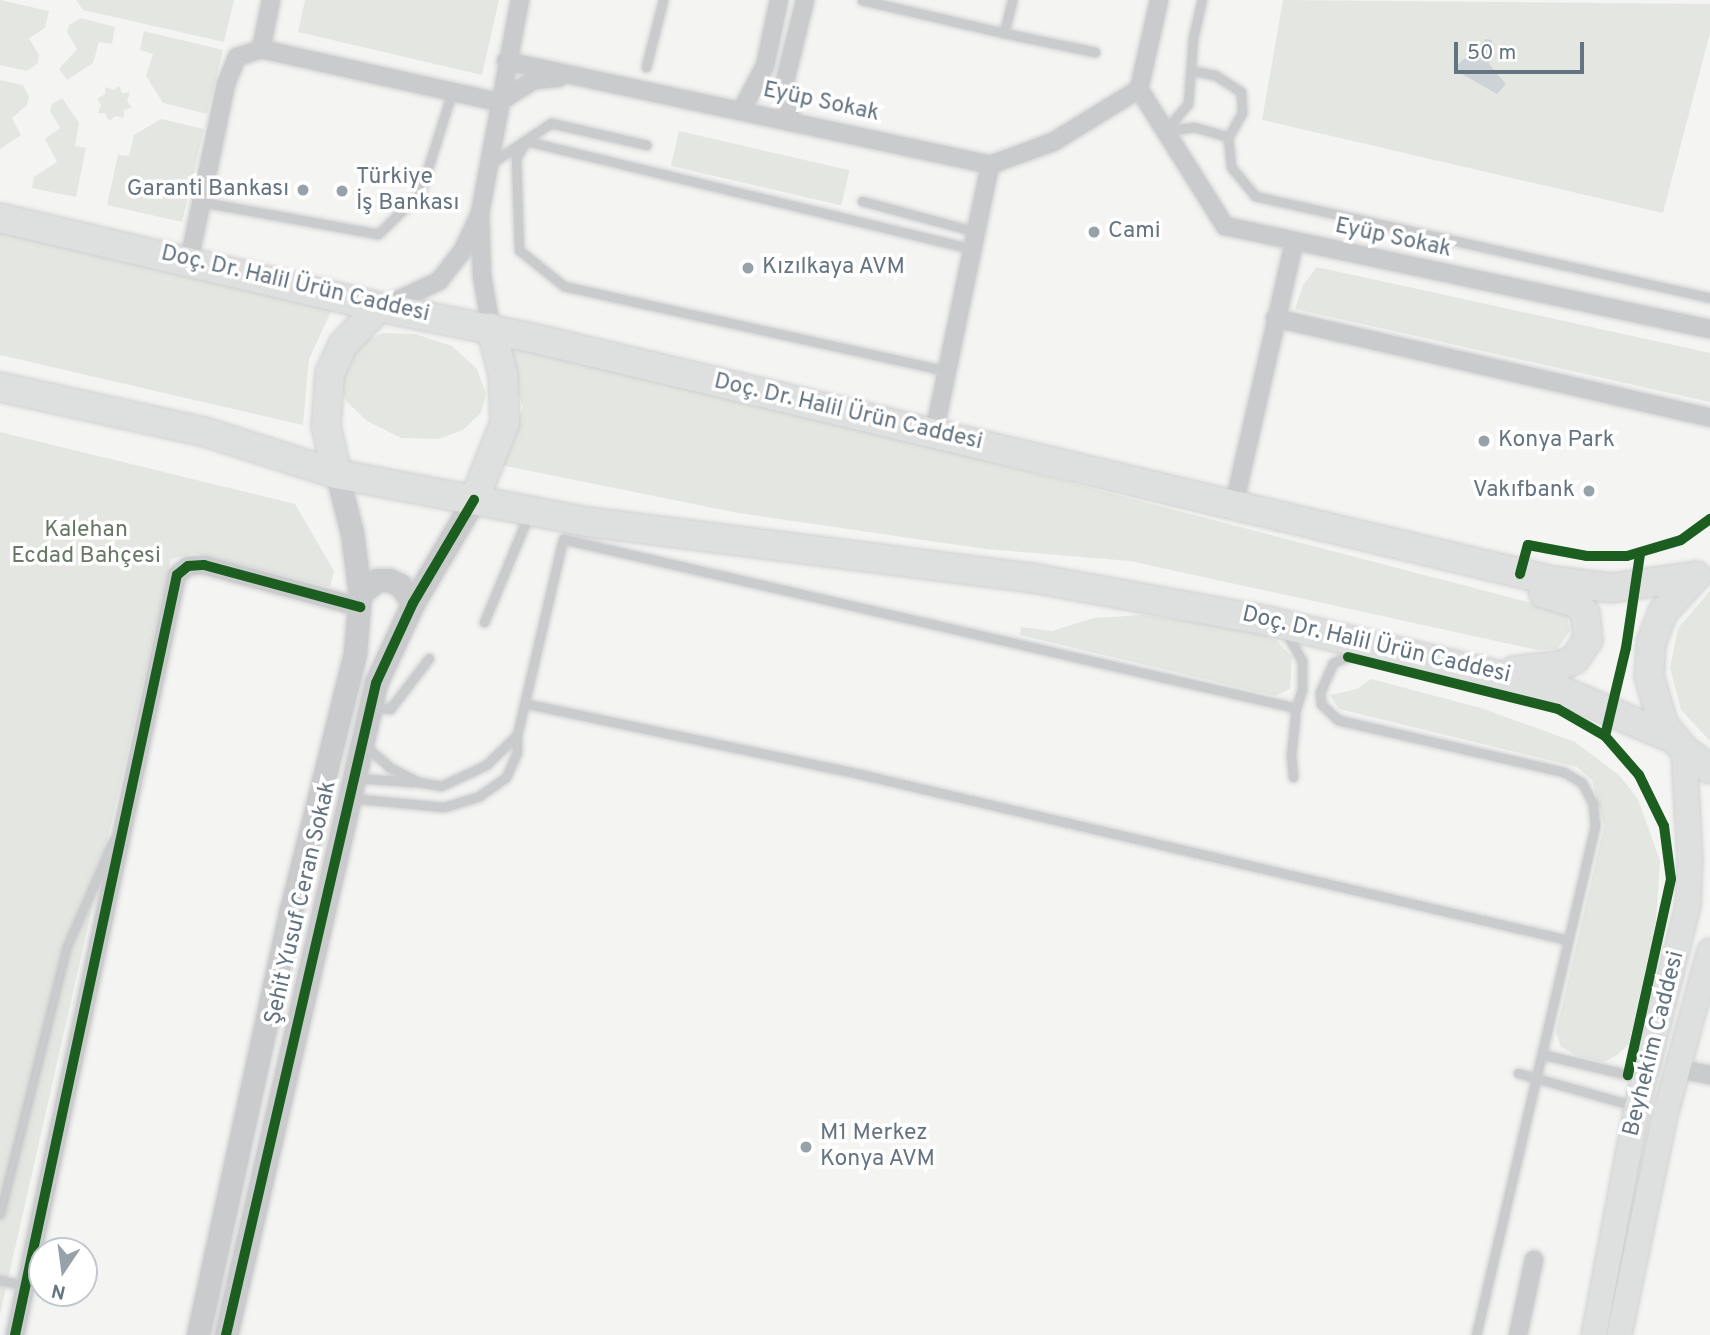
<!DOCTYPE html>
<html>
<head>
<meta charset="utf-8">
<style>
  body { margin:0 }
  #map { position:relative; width:1710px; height:1335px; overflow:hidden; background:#f4f4f3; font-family:Overpass,sans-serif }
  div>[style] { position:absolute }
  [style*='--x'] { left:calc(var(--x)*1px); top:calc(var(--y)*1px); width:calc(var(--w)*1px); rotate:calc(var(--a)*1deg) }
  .green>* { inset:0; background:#e4e7e1; transform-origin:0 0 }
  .water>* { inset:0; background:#cdd3d6 }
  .roads { filter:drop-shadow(0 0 2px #d0d0d1) drop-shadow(0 0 2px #d0d0d1) }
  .service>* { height:9px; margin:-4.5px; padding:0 4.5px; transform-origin:4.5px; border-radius:4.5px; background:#cacbcc }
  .minor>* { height:18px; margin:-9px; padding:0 9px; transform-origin:9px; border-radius:9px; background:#cacbcc }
  .tertiary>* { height:23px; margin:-11.5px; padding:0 11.5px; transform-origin:11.5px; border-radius:11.5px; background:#cacbcc }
  .secondary>* { height:24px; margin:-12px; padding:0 12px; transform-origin:12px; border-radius:12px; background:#dedfdf }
  .primary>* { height:28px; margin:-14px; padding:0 14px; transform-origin:14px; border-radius:14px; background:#dedfdf }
  .cycleway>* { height:10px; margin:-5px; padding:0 5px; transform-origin:5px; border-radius:5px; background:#1b5e20 }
  .dots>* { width:19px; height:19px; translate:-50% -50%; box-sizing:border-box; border:4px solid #fff; border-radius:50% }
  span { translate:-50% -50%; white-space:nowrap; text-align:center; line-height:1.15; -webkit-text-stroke:7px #fff; paint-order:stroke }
  .street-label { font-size:23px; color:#657481 }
  .poi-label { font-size:23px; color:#657481 }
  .left { translate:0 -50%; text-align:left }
  .right { translate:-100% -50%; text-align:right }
  .park-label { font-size:23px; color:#677964 }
  .north { position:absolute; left:28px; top:1237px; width:70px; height:70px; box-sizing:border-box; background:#fff; border:2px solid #c1c7cd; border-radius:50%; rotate:193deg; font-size:19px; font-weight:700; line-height:28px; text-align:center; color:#657481 }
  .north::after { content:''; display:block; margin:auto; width:24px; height:32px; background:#97a1a9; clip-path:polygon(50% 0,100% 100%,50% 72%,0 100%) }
  .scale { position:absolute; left:1454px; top:42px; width:130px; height:32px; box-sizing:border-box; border:4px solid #657481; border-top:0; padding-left:9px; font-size:21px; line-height:24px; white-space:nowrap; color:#657481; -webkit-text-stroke:5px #fff; paint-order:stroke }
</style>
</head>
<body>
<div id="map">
  <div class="green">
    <i style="clip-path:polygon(0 0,49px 11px,45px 28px,29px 38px,39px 55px,38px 63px,27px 71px,0 65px)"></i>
    <i style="clip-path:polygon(76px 0,234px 0,224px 42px,83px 10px)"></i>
    <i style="clip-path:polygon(305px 0,499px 0,482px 75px,298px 32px)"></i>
    <i style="clip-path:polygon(1283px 0,1710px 4px,1710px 33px,1663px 213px,1262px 120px)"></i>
    <i style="clip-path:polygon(81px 18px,115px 27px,112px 44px,99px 42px,93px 63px,67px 80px,59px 69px,77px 49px,67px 32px,69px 25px)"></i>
    <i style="clip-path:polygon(144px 31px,223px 50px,207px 114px,163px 103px,146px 76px,153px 54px,140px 50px)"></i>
    <i style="clip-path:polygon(0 80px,23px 85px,29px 97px,27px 105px,12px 118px,21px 135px,0 149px)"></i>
    <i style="clip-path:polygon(119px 86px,122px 93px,130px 93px,127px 101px,132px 108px,124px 110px,124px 118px,116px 116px,109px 121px,105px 113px,98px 113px,101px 105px,97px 99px,105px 94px,105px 87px,114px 90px)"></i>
    <i style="clip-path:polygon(62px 98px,79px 123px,75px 146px,86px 148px,76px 197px,32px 188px,34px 177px,57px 162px,45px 139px,60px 128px,50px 111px,52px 104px)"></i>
    <i style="clip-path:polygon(161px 119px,204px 129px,182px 222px,107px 205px,118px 155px,129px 156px,134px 135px)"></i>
    <i style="left:679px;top:131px;width:175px;height:36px;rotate:13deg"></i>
    <i style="clip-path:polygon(0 229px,333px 307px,309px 359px,303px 425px,0 355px)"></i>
    <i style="clip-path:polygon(1317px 267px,1710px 353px,1710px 402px,1295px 309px,1303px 285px)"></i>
    <i style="clip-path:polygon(383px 333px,415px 334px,452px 346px,477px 369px,486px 394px,481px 413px,463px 430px,439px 439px,401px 438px,367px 421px,347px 402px,338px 381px,359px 343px)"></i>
    <i style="clip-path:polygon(504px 346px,841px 423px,1566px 612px,1570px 631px,1557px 649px,1538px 650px,1130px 561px,985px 549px,738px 513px,496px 464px,523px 408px)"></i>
    <i style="clip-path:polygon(0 432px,295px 504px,334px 571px,330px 587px,194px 553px,171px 559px,0 1315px)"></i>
    <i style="clip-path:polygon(1710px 591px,1710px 741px,1681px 710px,1670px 668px,1678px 628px)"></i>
    <i style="clip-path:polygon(1142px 615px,1253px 631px,1276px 640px,1292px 657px,1290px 689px,1275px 696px,1020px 635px,1021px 627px,1052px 631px,1094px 618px)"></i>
    <i style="clip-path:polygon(1371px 679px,1481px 708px,1575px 742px,1619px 775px,1638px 799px,1660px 861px,1656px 922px,1629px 1044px,1617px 1055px,1604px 1062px,1578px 1056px,1561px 1047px,1556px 1032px,1604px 826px,1592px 780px,1577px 767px,1339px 709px,1330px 695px,1357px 689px)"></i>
  </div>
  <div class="water">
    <i style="clip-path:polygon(1486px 39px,1492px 40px,1489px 64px,1506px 84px,1497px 94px,1453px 69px)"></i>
  </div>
  <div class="roads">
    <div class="service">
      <i style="--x:862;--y:0;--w:146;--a:13.1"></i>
      <i style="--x:1004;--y:33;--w:34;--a:-76"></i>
      <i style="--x:1004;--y:33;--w:93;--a:11.8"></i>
      <i style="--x:646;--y:67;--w:69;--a:-75.8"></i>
      <i style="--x:1194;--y:71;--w:21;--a:11"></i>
      <i style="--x:1215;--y:75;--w:31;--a:33"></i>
      <i style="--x:1241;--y:92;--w:21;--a:87"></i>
      <i style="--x:1242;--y:113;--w:28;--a:120"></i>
      <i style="--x:1165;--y:131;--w:29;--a:-8"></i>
      <i style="--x:1194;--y:127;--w:35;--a:16"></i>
      <i style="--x:1228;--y:137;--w:30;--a:84"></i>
      <i style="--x:1231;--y:167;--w:38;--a:50"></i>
      <i style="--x:1255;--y:196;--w:466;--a:12.6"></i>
      <i style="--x:1165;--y:131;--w:35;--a:-50"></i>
      <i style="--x:1188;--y:104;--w:66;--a:-85.7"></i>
      <i style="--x:1193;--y:38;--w:39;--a:-77"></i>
      <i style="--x:526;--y:141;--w:20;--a:120"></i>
      <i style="--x:516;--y:158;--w:92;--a:88.1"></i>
      <i style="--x:519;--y:250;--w:58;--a:38.7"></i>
      <i style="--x:564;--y:286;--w:392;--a:12.5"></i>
      <i style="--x:526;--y:141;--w:461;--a:13.6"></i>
      <i style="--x:490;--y:164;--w:73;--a:-33.9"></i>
      <i style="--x:551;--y:123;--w:98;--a:12.9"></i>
      <i style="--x:862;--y:201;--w:119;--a:15.1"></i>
      <i style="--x:202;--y:202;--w:179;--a:10.3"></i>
      <i style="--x:378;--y:234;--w:59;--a:-44.3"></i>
      <i style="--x:420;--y:193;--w:106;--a:-72.4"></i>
      <i style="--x:484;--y:622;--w:117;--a:-67.4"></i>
      <i style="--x:1361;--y:651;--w:30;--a:157"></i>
      <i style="--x:1333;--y:663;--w:32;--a:114"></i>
      <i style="--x:1320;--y:692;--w:12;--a:85"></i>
      <i style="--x:1321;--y:704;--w:23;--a:43"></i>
      <i style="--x:1338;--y:720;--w:232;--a:13"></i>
      <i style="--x:1564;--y:772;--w:21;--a:31"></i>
      <i style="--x:1582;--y:783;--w:24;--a:62"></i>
      <i style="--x:1593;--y:804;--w:22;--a:85"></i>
      <i style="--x:1595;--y:826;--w:523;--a:103.16"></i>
      <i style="--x:528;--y:704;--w:330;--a:11.9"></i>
      <i style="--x:851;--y:772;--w:736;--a:13.19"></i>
      <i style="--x:372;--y:707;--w:18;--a:6"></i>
      <i style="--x:390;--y:709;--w:64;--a:-52.6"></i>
      <i style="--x:363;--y:744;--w:35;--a:41"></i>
      <i style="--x:389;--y:767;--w:34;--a:27"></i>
      <i style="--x:419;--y:782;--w:22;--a:10"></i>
      <i style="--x:441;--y:786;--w:50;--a:-25"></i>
      <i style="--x:486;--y:765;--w:43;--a:-44.1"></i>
      <i style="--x:517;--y:735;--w:201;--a:-76.8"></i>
      <i style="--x:563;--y:539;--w:752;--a:12.98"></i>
      <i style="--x:1296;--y:708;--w:20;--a:-72"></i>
      <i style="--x:1302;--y:689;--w:28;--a:-90"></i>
      <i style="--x:1302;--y:661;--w:31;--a:-119"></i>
      <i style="--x:1293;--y:777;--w:21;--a:-95"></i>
      <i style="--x:1291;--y:756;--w:48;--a:-84.1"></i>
      <i style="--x:354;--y:778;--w:59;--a:3.9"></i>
      <i style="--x:350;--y:798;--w:94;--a:5.5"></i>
      <i style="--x:444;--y:807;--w:37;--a:-17"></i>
      <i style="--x:479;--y:796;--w:33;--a:-35"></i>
      <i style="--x:506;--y:777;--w:27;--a:-66"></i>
      <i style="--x:517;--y:752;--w:17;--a:-90"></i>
      <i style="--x:1545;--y:1055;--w:100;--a:13.3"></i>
      <i style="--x:1518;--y:1073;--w:122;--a:15.8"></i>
      <i style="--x:0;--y:1214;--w:276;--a:-76"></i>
      <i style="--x:67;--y:946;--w:117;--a:-66.3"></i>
      <i style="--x:0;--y:1280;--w:26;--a:13"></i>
    </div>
    <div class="minor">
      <i style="--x:271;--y:0;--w:50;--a:101.5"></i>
      <i style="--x:261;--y:49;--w:244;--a:12.6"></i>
      <i style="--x:499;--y:102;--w:41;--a:-32.2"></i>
      <i style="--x:534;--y:80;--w:25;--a:-5"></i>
      <i style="--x:506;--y:61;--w:495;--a:12.1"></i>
      <i style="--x:990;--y:165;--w:67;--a:-20.1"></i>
      <i style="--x:1053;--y:142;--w:101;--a:-31.6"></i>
      <i style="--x:1139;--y:89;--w:91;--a:-77.3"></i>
      <i style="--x:1139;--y:89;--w:162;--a:57.9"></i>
      <i style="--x:1225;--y:226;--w:496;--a:12"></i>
      <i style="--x:741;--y:111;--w:51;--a:-61.9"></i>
      <i style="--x:765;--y:66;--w:67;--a:-78"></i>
      <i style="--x:791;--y:122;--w:41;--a:-98.3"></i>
      <i style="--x:785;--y:81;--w:83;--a:-76.1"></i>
      <i style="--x:189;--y:261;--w:181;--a:-78.2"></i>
      <i style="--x:226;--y:84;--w:29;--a:-68"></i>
      <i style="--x:237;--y:57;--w:25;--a:-18"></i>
      <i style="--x:385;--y:306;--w:60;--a:-24.8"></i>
      <i style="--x:439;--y:281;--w:39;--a:-52"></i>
      <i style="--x:463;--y:250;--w:38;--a:-65"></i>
      <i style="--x:1275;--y:318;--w:446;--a:12.9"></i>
      <i style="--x:491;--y:328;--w:53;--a:-99.8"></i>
      <i style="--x:482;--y:276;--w:63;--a:-91.8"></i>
      <i style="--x:480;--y:213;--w:217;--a:-79.4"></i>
      <i style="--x:934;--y:433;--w:274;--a:-78.2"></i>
      <i style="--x:1234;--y:505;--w:268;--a:-77.1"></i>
      <i style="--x:1679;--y:1069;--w:32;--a:11"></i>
      <i style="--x:15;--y:1335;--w:777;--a:-77.97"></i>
      <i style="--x:177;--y:575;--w:14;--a:-39"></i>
      <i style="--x:188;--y:566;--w:16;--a:-4"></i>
      <i style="--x:204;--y:565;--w:162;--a:15.1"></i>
      <i style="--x:1518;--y:1335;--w:77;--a:-78"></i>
    </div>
    <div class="tertiary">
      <i style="--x:360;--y:594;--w:22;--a:-39"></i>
      <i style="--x:377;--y:580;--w:12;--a:0"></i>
      <i style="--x:389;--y:580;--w:12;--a:24"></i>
      <i style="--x:400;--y:585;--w:22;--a:54"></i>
      <i style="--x:198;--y:1335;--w:435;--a:-77.7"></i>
      <i style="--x:291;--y:910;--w:265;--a:-76"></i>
      <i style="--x:355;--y:653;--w:59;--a:-85.2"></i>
      <i style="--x:360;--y:594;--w:62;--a:-97.5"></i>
      <i style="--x:352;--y:533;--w:61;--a:-104.3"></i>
      <i style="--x:226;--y:1335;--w:669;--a:-77.04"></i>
      <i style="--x:376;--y:683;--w:88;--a:-65.2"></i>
      <i style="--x:413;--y:603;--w:120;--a:-59.4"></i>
    </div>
    <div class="secondary">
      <i style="--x:1594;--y:1335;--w:232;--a:-79.3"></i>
      <i style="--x:1637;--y:1107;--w:208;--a:-75.8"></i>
      <i style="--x:1688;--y:905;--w:46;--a:-87.5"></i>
      <i style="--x:1690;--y:859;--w:109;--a:-93.2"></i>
      <i style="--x:1619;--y:1335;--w:221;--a:-78.2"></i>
      <i style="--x:1664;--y:1119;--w:174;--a:-74.7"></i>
    </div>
    <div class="primary">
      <i style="--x:0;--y:218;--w:389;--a:13.2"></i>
      <i style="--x:379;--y:307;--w:152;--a:11.4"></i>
      <i style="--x:528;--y:337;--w:1054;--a:13.39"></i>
      <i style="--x:1553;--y:581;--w:58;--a:6.9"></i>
      <i style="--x:1611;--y:588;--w:86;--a:-8"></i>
      <i style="--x:0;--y:387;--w:210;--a:12.4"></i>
      <i style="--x:205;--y:432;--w:139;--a:17.7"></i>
      <i style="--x:337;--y:474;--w:257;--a:10.8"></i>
      <i style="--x:589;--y:522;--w:447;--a:7.2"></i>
      <i style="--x:1032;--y:578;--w:240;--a:10.3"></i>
      <i style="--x:1268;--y:621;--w:300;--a:13.3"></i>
      <i style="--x:1560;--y:690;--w:122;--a:23.2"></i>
      <i style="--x:337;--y:474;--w:49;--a:-102.9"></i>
      <i style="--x:326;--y:426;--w:53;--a:-85.7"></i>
      <i style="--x:330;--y:373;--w:31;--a:-65"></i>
      <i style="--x:343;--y:345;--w:52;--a:-46.5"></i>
      <i style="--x:474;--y:500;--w:83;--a:-68.1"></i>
      <i style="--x:505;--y:423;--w:49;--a:-92.3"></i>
      <i style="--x:503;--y:374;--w:48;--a:-104.6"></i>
      <i style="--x:1696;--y:576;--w:49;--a:132.5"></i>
      <i style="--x:1663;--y:612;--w:33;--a:111"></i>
      <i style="--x:1651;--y:643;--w:33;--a:93"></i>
      <i style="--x:1649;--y:676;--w:50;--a:73.7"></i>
      <i style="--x:1663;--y:724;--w:33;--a:51"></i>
      <i style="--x:1684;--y:750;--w:32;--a:36"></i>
      <i style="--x:1514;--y:671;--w:48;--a:-7.1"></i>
      <i style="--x:1562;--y:665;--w:14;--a:-25"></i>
      <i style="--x:1575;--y:659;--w:23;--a:-56"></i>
      <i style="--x:1588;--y:640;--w:27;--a:-96"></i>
      <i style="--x:1585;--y:613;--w:13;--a:-132"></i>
      <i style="--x:1576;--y:603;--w:34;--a:-163"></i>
    </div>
  </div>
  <div class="cycleway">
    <i style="--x:1520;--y:574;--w:30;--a:-75"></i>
    <i style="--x:1528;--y:545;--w:60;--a:10.6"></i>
    <i style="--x:1587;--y:556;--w:40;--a:0"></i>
    <i style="--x:1627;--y:556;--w:56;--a:-16.5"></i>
    <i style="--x:1681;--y:540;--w:36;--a:-36"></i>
    <i style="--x:1348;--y:657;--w:216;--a:13.9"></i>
    <i style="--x:1558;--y:709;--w:54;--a:29.9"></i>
    <i style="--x:1605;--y:736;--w:52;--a:48.9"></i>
    <i style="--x:1639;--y:775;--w:57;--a:63.9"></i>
    <i style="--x:1664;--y:826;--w:53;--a:82.5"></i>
    <i style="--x:1671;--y:879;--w:201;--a:102.4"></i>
    <i style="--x:1605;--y:736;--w:90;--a:-76.6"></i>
    <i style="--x:1626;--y:648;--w:95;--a:-81.5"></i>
    <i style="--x:15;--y:1335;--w:777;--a:-77.97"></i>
    <i style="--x:177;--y:575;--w:14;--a:-39"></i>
    <i style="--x:188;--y:566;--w:16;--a:-4"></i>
    <i style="--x:204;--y:565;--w:162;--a:15.1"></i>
    <i style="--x:226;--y:1335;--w:669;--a:-77.04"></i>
    <i style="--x:376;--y:683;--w:88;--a:-65.2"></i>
    <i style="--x:413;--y:603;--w:120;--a:-59.4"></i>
  </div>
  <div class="dots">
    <i style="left:303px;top:190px;background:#97a1a9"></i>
    <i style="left:342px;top:191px;background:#97a1a9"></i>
    <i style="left:1094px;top:232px;background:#97a1a9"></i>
    <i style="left:748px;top:268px;background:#97a1a9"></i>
    <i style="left:1484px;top:441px;background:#97a1a9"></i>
    <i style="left:1589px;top:491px;background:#97a1a9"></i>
    <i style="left:806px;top:1147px;background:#97a1a9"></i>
  </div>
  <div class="street-label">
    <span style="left:821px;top:103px;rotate:12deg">Eyüp Sokak</span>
    <span style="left:1393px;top:239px;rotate:12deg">Eyüp Sokak</span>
    <span style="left:295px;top:285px;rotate:13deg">Doç. Dr. Halil Ürün Caddesi</span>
    <span style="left:848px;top:413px;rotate:13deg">Doç. Dr. Halil Ürün Caddesi</span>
    <span style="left:1376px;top:646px;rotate:13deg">Doç. Dr. Halil Ürün Caddesi</span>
    <span style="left:302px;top:903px;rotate:-77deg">Şehit Yusuf Ceran Sokak</span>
    <span style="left:1655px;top:1044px;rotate:-76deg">Beyhekim Caddesi</span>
  </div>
  <div class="poi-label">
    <span class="left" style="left:356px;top:191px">Türkiye<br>İş Bankası</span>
    <span class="right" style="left:289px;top:190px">Garanti Bankası</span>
    <span class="left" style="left:1108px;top:232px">Cami</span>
    <span class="left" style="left:762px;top:268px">Kızılkaya AVM</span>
    <span class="left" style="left:1498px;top:441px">Konya Park</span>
    <span class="right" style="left:1575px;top:491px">Vakıfbank</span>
    <span class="left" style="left:820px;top:1147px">M1 Merkez<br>Konya AVM</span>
  </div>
  <div class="park-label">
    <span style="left:86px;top:544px">Kalehan<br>Ecdad Bahçesi</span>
  </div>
  <div class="north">N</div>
  <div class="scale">50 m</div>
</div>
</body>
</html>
